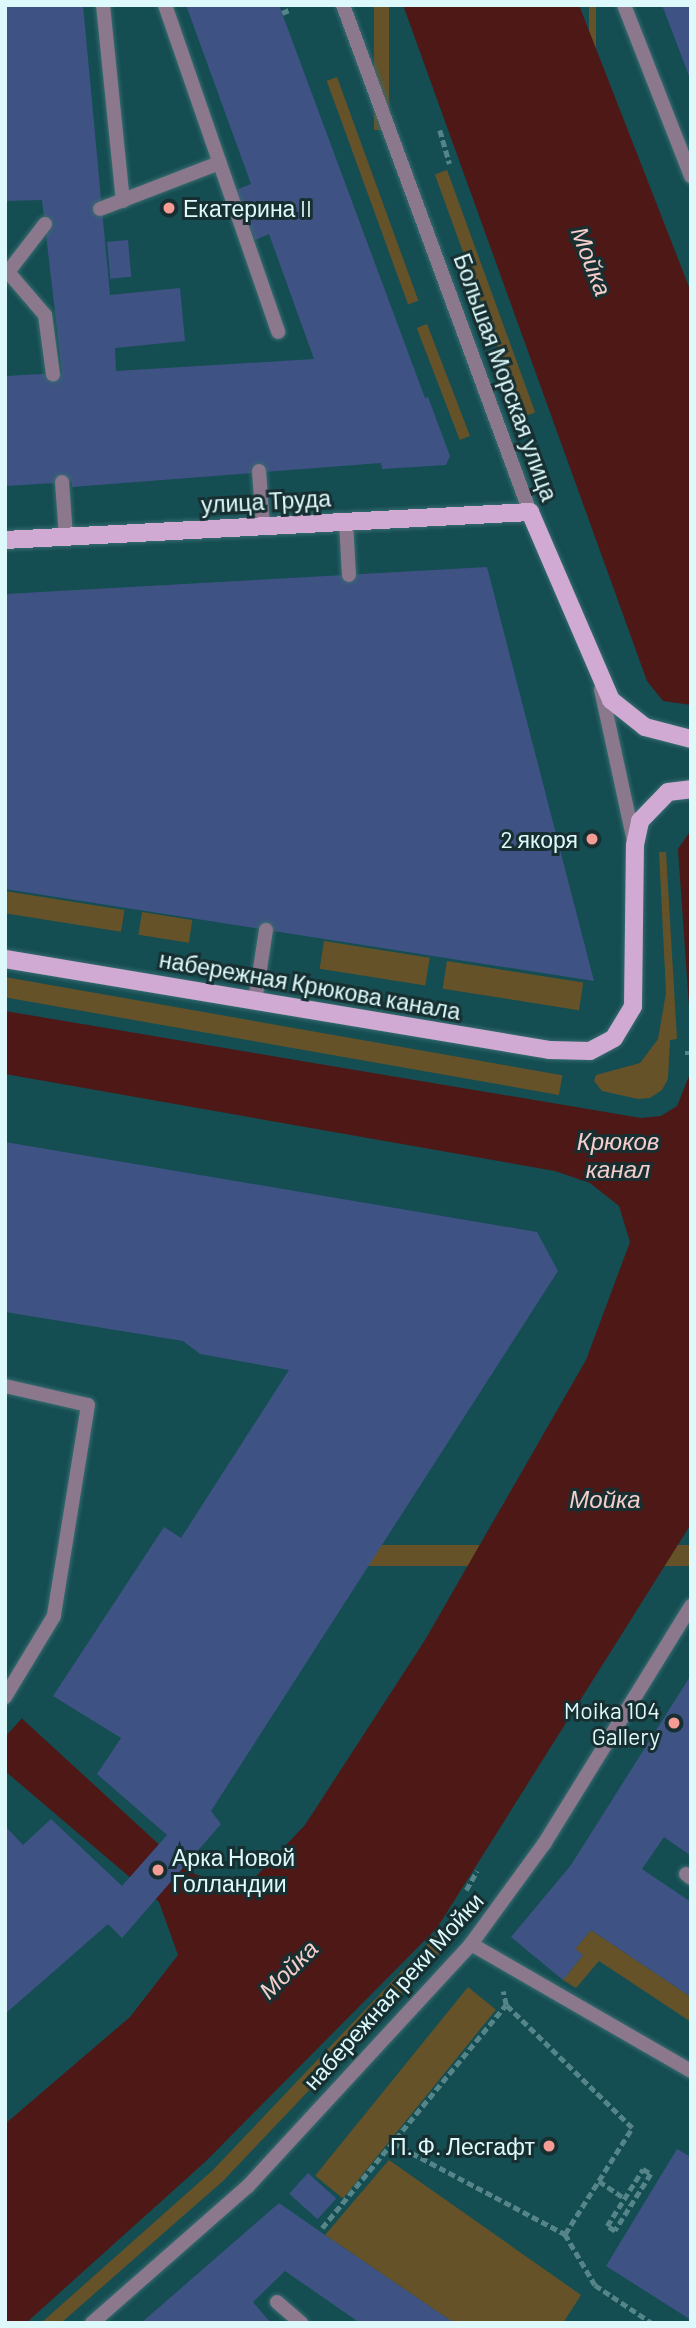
<!DOCTYPE html>
<html>
<head>
<meta charset="utf-8">
<style>
  body { margin:0 }
  #map { position:relative; width:696px; height:2328px; overflow:hidden; background:#144d52; font-family:Barlow,sans-serif }
  div>[style] { position:absolute }
  [style*='--x'] { left:calc(var(--x)*1px); top:calc(var(--y)*1px); width:calc(var(--w)*1px); rotate:calc(var(--a)*1deg) }
  .green>* { inset:0; background:#655229; transform-origin:0 0 }
  .water>* { inset:0; background:#4e1817 }
  .pier>* { inset:0; background:#144d52 }
  .building>* { inset:0; background:#3e5383; transform-origin:0 0 }
  .path>* { height:4.5px; margin-top:-2.25px; transform-origin:0; background:repeating-linear-gradient(90deg,#558589 0 7px,transparent 0 10.5px) }
  .roads { filter:drop-shadow(0 0 2px #386c70) drop-shadow(0 0 2px #386c70) }
  .service>* { height:14px; margin:-7px; padding:0 7px; transform-origin:7px; border-radius:7px; background:#8b788c }
  .minor>* { height:14px; margin:-7px; padding:0 7px; transform-origin:7px; border-radius:7px; background:#8b788c }
  .tertiary>* { height:14px; margin:-7px; padding:0 7px; transform-origin:7px; border-radius:7px; background:#8b788c }
  .primary>* { height:18px; margin:-9px; padding:0 9px; transform-origin:9px; border-radius:9px; background:#d0aad2 }
  .dots>* { width:19px; height:19px; translate:-50% -50%; box-sizing:border-box; border:4px solid #182f31; border-radius:50% }
  span { translate:-50% -50%; white-space:nowrap; text-align:center; line-height:1.15; -webkit-text-stroke:6px #182f31; paint-order:stroke }
  .poi-label { font-size:23px; color:#ddf9fb }
  .left { translate:0 -50%; text-align:left }
  .right { translate:-100% -50%; text-align:right }
  .street-label { font-size:23px; color:#ddf9fb }
  .water-label { font-size:24px; color:#f5cdca; font-style:italic }
  .frame { position:absolute; inset:0; border:7px solid #ddf9fb; pointer-events:none }
</style>
</head>
<body>
<div id="map">
  <div class="green">
    <i style="left:374px;top:5px;width:15px;height:125px"></i>
    <i style="left:589px;top:5px;width:7px;height:279px"></i>
    <i style="left:337px;top:77px;width:238px;height:11px;rotate:70deg"></i>
    <i style="left:447px;top:170px;width:258px;height:13px;rotate:70deg"></i>
    <i style="left:427px;top:324px;width:120px;height:11px;rotate:69deg"></i>
    <i style="clip-path:polygon(659px 852px,666px 852px,677px 1039px,670px 1040px,668px 1079px,662px 1090px,650px 1098px,638px 1099px,602px 1091px,594px 1081px,596px 1075px,640px 1063px,658px 1039px,666px 993px)"></i>
    <i style="left:5px;top:891px;width:121px;height:22px;rotate:9deg"></i>
    <i style="left:142px;top:912px;width:51px;height:23px;rotate:9deg"></i>
    <i style="left:324px;top:941px;width:107px;height:28px;rotate:9deg"></i>
    <i style="left:447px;top:961px;width:138px;height:28px;rotate:9deg"></i>
    <i style="left:5px;top:977px;width:566px;height:20px;rotate:10deg"></i>
    <i style="left:691px;top:1545px;width:21px;height:380px;rotate:90deg"></i>
    <i style="clip-path:polygon(471px 1913px,451px 1941px,223px 2181px,61px 2323px,41px 2323px,213px 2170px,455px 1915px)"></i>
    <i style="clip-path:polygon(591px 1930px,691px 1997px,691px 2022px,599px 1961px,576px 1988px,563px 1980px,583px 1955px,575px 1949px)"></i>
    <i style="left:468px;top:1987px;width:36px;height:243px;rotate:39deg"></i>
    <i style="clip-path:polygon(389px 2160px,581px 2295px,563px 2323px,454px 2323px,325px 2235px)"></i>
  </div>
  <div class="water">
    <i style="clip-path:polygon(403px 5px,579px 5px,691px 292px,691px 705px,663px 701px,647px 681px)"></i>
    <i style="clip-path:polygon(691px 830px,691px 1035px,678px 849px)"></i>
    <i style="clip-path:polygon(5px 1011px,641px 1118px,661px 1116px,677px 1106px,691px 1071px,691px 1524px,437px 1928px,205px 2162px,26px 2323px,5px 2323px,5px 2124px,130px 2017px,178px 1955px,159px 1902px,5px 1771px,5px 1703px,189px 1872px,243px 1890px,305px 1825px,425px 1640px,586px 1360px,630px 1242px,619px 1206px,590px 1183px,555px 1171px,5px 1074px)"></i>
  </div>
  <div class="pier">
    <i style="clip-path:polygon(5px 1700px,24px 1716px,5px 1737px)"></i>
  </div>
  <div class="building">
    <i style="clip-path:polygon(5px 5px,83px 5px,110px 295px,180px 288px,185px 341px,115px 348px,116px 371px,314px 359px,269px 234px,255px 240px,236px 190px,251px 184px,186px 5px,279px 5px,425px 398px,428px 397px,450px 456px,446px 465px,382px 469px,381px 463px,72px 487px,72px 482px,5px 486px,5px 376px,62px 373px,42px 200px,5px 201px)"></i>
    <i style="clip-path:polygon(662px 5px,691px 5px,691px 81px)"></i>
    <i style="left:128px;top:240px;width:37px;height:21px;rotate:85deg"></i>
    <i style="clip-path:polygon(487px 567px,594px 981px,5px 889px,5px 594px)"></i>
    <i style="clip-path:polygon(5px 1142px,537px 1232px,558px 1271px,211px 1811px,221px 1824px,122px 1938px,108px 1924px,5px 2014px,5px 1826px,23px 1845px,51px 1819px,122px 1886px,167px 1835px,97px 1774px,121px 1738px,53px 1696px,164px 1527px,181px 1538px,289px 1370px,200px 1354px,183px 1341px,5px 1312px)"></i>
    <i style="clip-path:polygon(691px 1675px,691px 1856px,664px 1837px,642px 1869px,691px 1902px,691px 1997px,591px 1930px,575px 1949px,583px 1955px,563px 1980px,511px 1937px,571px 1865px)"></i>
    <i style="clip-path:polygon(677px 2149px,691px 2157px,691px 2320px,606px 2266px)"></i>
    <i style="left:308px;top:2173px;width:38px;height:28px;rotate:42deg"></i>
    <i style="clip-path:polygon(279px 2203px,325px 2235px,454px 2323px,360px 2323px,285px 2271px,253px 2302px,271px 2323px,141px 2323px)"></i>
  </div>
  <div class="path">
    <i style="--x:282;--y:13;--w:8;--a:-23"></i>
    <i style="--x:440;--y:130;--w:35;--a:74"></i>
    <i style="--x:685;--y:1053;--w:6;--a:0"></i>
    <i style="--x:466;--y:1890;--w:22;--a:-60"></i>
    <i style="--x:393;--y:2143;--w:195;--a:27.9"></i>
    <i style="--x:565;--y:2234;--w:125;--a:-57.7"></i>
    <i style="--x:632;--y:2128;--w:176;--a:-135.7"></i>
    <i style="--x:643;--y:2169;--w:9;--a:32"></i>
    <i style="--x:651;--y:2174;--w:67;--a:122.3"></i>
    <i style="--x:615;--y:2231;--w:9;--a:-148"></i>
    <i style="--x:607;--y:2226;--w:67;--a:-57.7"></i>
    <i style="--x:599;--y:2181;--w:30;--a:34"></i>
    <i style="--x:322;--y:2228;--w:289;--a:-50.5"></i>
    <i style="--x:506;--y:2005;--w:14;--a:-102"></i>
    <i style="--x:565;--y:2234;--w:59;--a:59.5"></i>
    <i style="--x:595;--y:2285;--w:69;--a:33.7"></i>
  </div>
  <div class="roads">
    <div class="service">
      <i style="--x:103;--y:5;--w:197;--a:84.2"></i>
      <i style="--x:165;--y:5;--w:346;--a:70.9"></i>
      <i style="--x:100;--y:209;--w:128;--a:-21.1"></i>
      <i style="--x:45;--y:224;--w:61;--a:127.6"></i>
      <i style="--x:8;--y:272;--w:57;--a:49.3"></i>
      <i style="--x:45;--y:315;--w:60;--a:82.3"></i>
      <i style="--x:259;--y:471;--w:55;--a:85.8"></i>
      <i style="--x:62;--y:482;--w:55;--a:85.8"></i>
      <i style="--x:346;--y:522;--w:53;--a:86.8"></i>
      <i style="--x:601;--y:689;--w:156;--a:77.8"></i>
      <i style="--x:255;--y:1001;--w:72;--a:-81.2"></i>
      <i style="--x:5;--y:1386;--w:85;--a:12.9"></i>
      <i style="--x:88;--y:1405;--w:214;--a:99.2"></i>
      <i style="--x:54;--y:1616;--w:95;--a:121.2"></i>
      <i style="--x:686;--y:1874;--w:6;--a:39"></i>
      <i style="--x:471;--y:1944;--w:254;--a:30"></i>
      <i style="--x:277;--y:2302;--w:32;--a:41"></i>
    </div>
    <div class="minor">
      <i style="--x:624;--y:5;--w:184;--a:68.6"></i>
      <i style="--x:92;--y:2323;--w:208;--a:-41.3"></i>
      <i style="--x:248;--y:2186;--w:329;--a:-47.3"></i>
      <i style="--x:471;--y:1944;--w:124;--a:-53.9"></i>
      <i style="--x:544;--y:1844;--w:280;--a:-58.3"></i>
    </div>
    <div class="tertiary">
      <i style="--x:343;--y:5;--w:540;--a:69.75"></i>
    </div>
    <div class="primary">
      <i style="--x:5;--y:540;--w:526;--a:-3.05"></i>
      <i style="--x:530;--y:512;--w:205;--a:66.7"></i>
      <i style="--x:611;--y:700;--w:43;--a:38.5"></i>
      <i style="--x:645;--y:727;--w:48;--a:14.6"></i>
      <i style="--x:5;--y:959;--w:553;--a:9.48"></i>
      <i style="--x:550;--y:1050;--w:40;--a:1.4"></i>
      <i style="--x:590;--y:1051;--w:27;--a:-28"></i>
      <i style="--x:614;--y:1038;--w:37;--a:-59"></i>
      <i style="--x:633;--y:1006;--w:161;--a:-89.3"></i>
      <i style="--x:635;--y:845;--w:25;--a:-78"></i>
      <i style="--x:640;--y:821;--w:40;--a:-46"></i>
      <i style="--x:668;--y:792;--w:23;--a:-7"></i>
    </div>
  </div>
  <div class="dots">
    <i style="left:169px;top:208px;background:#f59c95"></i>
    <i style="left:592px;top:839px;background:#f59c95"></i>
    <i style="left:674px;top:1723px;background:#f59c95"></i>
    <i style="left:158px;top:1870px;background:#f59c95"></i>
    <i style="left:549px;top:2146px;background:#f59c95"></i>
  </div>
  <div class="poi-label">
    <span class="left" style="left:183px;top:208px">Екатерина II</span>
    <span class="right" style="left:578px;top:839px">2 якоря</span>
    <span class="right" style="left:660px;top:1723px">Moika 104<br>Gallery</span>
    <span class="left" style="left:172px;top:1870px">Арка Новой<br>Голландии</span>
    <span class="right" style="left:535px;top:2146px">П. Ф. Лесгафт</span>
  </div>
  <div class="street-label">
    <span style="left:506px;top:377px;rotate:70deg">Большая Морская улица</span>
    <span style="left:266px;top:501px;rotate:-3deg">улица Труда</span>
    <span style="left:310px;top:985px;rotate:10deg">набережная Крюкова канала</span>
    <span style="left:393px;top:1991px;rotate:-48deg">набережная реки Мойки</span>
  </div>
  <div class="water-label">
    <span style="left:592px;top:261px;rotate:69deg">Мойка</span>
    <span style="left:618px;top:1155px">Крюков<br>канал</span>
    <span style="left:605px;top:1499px">Мойка</span>
    <span style="left:288px;top:1969px;rotate:-45deg">Мойка</span>
  </div>
  <div class="frame"></div>
</div>
</body>
</html>
